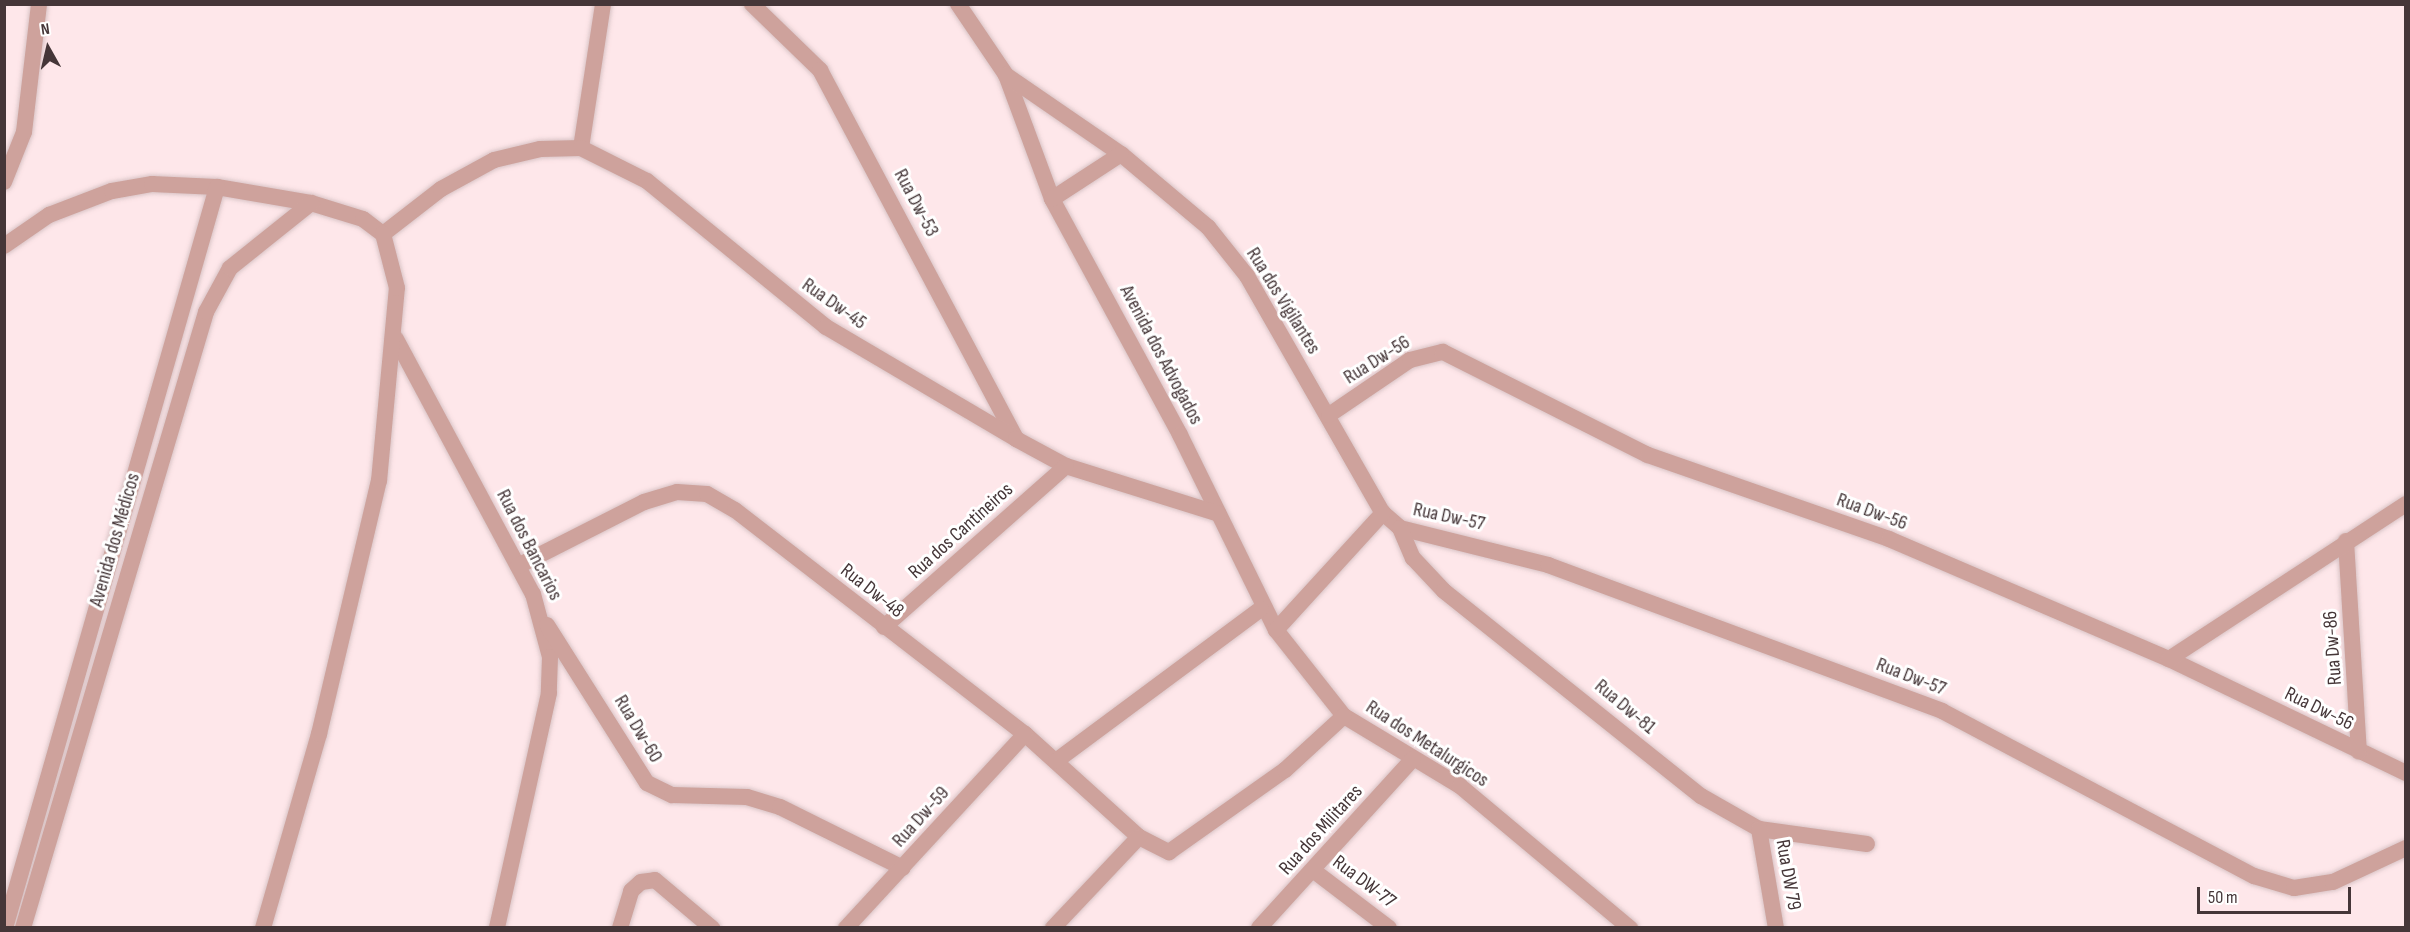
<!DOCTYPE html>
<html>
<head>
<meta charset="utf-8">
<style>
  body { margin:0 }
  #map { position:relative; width:2410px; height:932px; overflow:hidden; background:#fee7ea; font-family:"Sofia Sans Condensed",sans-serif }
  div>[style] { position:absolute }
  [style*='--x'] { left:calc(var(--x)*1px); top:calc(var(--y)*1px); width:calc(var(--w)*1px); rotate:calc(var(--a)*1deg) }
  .roads { filter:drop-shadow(0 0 2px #d9c4c6) drop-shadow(0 0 2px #d9c4c6) }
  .minor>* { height:16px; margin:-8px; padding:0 8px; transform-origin:8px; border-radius:8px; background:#cea29c }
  span { translate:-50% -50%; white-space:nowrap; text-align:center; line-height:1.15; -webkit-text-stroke:6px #fff; paint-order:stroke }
  .street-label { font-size:20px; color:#453638 }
  .frame { position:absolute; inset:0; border:6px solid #453638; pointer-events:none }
  .north { position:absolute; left:18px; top:18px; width:60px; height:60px; -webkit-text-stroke:4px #fff; paint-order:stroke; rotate:352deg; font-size:16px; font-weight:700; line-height:24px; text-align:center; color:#453638 }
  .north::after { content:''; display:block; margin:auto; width:21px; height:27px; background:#453638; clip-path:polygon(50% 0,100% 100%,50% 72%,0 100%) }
  .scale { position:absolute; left:2197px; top:887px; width:154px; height:27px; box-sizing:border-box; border:3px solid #453638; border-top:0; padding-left:8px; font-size:18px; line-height:21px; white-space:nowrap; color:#453638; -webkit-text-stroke:4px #fff; paint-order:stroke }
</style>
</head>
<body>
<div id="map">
  <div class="roads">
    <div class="minor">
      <i style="--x:752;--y:4;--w:95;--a:44.1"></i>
      <i style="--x:820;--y:70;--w:418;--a:62"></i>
      <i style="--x:958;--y:4;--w:86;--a:55.9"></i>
      <i style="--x:1006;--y:75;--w:132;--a:69.6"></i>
      <i style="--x:1052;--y:199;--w:268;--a:61.5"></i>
      <i style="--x:1180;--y:435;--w:217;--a:63.8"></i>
      <i style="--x:1276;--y:630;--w:110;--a:51.7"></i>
      <i style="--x:1344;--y:716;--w:135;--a:31.1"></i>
      <i style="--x:1460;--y:786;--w:222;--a:39.9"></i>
      <i style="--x:1006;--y:75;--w:140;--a:34.5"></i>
      <i style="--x:1121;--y:154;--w:114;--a:40"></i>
      <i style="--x:1208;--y:227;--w:63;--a:51.5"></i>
      <i style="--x:1247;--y:276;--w:273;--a:60.2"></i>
      <i style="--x:1383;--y:513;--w:23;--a:41"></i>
      <i style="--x:1400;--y:528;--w:153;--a:14"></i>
      <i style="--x:1548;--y:565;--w:420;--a:20.3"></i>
      <i style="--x:1942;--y:711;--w:353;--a:27.9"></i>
      <i style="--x:2254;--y:876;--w:42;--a:16.7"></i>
      <i style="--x:2294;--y:888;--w:39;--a:-9"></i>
      <i style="--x:2333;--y:882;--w:81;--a:-25"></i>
      <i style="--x:581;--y:148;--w:146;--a:-81.3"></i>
      <i style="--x:4;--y:182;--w:54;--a:-68.2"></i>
      <i style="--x:24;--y:132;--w:129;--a:-83.3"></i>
      <i style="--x:1052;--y:199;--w:82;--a:-33.1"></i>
      <i style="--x:383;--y:234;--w:73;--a:-37.8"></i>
      <i style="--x:441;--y:189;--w:60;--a:-28.7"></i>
      <i style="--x:494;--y:160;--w:47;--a:-13.4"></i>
      <i style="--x:540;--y:149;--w:41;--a:-1.4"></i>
      <i style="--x:581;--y:148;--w:74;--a:26.6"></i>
      <i style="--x:647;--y:181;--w:231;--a:39.2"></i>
      <i style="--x:826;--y:327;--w:221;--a:30.5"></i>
      <i style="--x:1016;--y:439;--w:57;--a:28.4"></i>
      <i style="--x:1066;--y:466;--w:160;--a:17.4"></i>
      <i style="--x:4;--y:246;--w:55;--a:-34.6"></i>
      <i style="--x:49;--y:215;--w:67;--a:-20.9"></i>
      <i style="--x:112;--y:191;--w:41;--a:-9.9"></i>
      <i style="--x:152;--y:184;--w:65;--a:2.6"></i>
      <i style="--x:217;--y:187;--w:95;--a:9.7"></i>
      <i style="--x:311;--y:203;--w:54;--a:17.1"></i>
      <i style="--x:363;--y:219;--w:25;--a:37"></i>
      <i style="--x:396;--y:339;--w:289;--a:61.8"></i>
      <i style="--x:533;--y:594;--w:65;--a:74.9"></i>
      <i style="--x:550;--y:657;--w:36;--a:92"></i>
      <i style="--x:549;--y:693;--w:241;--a:102.5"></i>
      <i style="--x:1329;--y:415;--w:98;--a:-34.2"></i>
      <i style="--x:1410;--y:360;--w:34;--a:-14"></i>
      <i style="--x:1443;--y:352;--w:229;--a:26.7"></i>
      <i style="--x:1648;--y:455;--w:255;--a:19.2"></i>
      <i style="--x:1889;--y:539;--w:305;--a:23.2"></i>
      <i style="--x:2169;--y:659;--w:263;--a:25.7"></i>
      <i style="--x:1400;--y:528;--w:33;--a:67"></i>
      <i style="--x:1413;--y:558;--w:45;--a:46.8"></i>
      <i style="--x:1444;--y:591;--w:329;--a:38.6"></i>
      <i style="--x:1701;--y:796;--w:67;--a:29.6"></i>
      <i style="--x:1759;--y:829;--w:109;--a:7.9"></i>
      <i style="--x:2346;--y:541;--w:211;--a:86.5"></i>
      <i style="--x:518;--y:566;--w:141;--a:-26.9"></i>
      <i style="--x:644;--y:502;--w:34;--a:-17"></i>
      <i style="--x:677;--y:492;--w:30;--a:4"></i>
      <i style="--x:707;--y:494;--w:32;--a:30"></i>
      <i style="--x:735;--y:510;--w:366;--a:37.7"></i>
      <i style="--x:1025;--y:734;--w:154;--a:42.1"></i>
      <i style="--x:1139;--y:837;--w:34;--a:27"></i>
      <i style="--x:1169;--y:852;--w:142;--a:-35.3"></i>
      <i style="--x:1285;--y:770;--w:80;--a:-42.5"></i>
      <i style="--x:547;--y:625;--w:187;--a:57.7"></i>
      <i style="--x:647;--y:783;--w:28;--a:26"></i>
      <i style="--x:672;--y:795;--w:75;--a:1.5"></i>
      <i style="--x:747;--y:797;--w:34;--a:17"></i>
      <i style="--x:780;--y:807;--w:137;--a:26.4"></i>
      <i style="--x:884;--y:627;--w:243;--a:-41.5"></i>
      <i style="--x:1276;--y:630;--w:159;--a:-47.6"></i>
      <i style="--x:2169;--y:659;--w:283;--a:-33.2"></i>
      <i style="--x:1056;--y:761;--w:255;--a:-36.6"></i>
      <i style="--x:1759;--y:829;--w:100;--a:80.3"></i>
      <i style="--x:1314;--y:871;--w:94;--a:37.2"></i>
      <i style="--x:5;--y:928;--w:771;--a:-74.03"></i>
      <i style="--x:23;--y:928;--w:643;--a:-73.45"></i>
      <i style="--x:206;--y:312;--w:50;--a:-61.4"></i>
      <i style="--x:230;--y:268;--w:104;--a:-38.7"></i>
      <i style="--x:263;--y:928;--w:202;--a:-73.9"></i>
      <i style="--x:319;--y:734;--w:260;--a:-76.7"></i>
      <i style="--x:379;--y:481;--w:194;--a:-84.7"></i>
      <i style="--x:397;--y:288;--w:56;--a:-104.5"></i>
      <i style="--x:620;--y:928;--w:39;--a:-73"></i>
      <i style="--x:631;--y:891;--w:13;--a:-42"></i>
      <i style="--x:641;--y:882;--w:14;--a:-8"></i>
      <i style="--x:655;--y:880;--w:75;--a:40.1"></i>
      <i style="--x:846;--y:928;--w:264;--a:-47.3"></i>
      <i style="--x:1053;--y:928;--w:125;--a:-46.6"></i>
      <i style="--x:1259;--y:928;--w:229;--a:-47.7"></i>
    </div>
  </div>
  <div class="street-label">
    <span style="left:916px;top:203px;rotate:62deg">Rua Dw-53</span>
    <span style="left:1283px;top:301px;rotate:58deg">Rua dos Vigilantes</span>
    <span style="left:834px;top:304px;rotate:35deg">Rua Dw-45</span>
    <span style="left:1161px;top:355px;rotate:62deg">Avenida dos Advogados</span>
    <span style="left:1377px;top:360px;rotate:-32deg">Rua Dw-56</span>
    <span style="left:1872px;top:512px;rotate:20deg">Rua Dw-56</span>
    <span style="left:1449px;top:517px;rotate:12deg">Rua Dw-57</span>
    <span style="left:961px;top:531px;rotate:-42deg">Rua dos Cantineiros</span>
    <span style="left:115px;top:540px;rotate:-74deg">Avenida dos Médicos</span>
    <span style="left:529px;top:545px;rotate:63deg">Rua dos Bancarios</span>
    <span style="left:872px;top:591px;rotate:38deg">Rua Dw-48</span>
    <span style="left:2333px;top:648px;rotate:-94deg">Rua Dw-86</span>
    <span style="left:1911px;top:677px;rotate:21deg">Rua Dw-57</span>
    <span style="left:1625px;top:707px;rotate:40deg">Rua Dw-81</span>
    <span style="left:2319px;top:709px;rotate:26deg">Rua Dw-56</span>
    <span style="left:638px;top:729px;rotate:59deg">Rua Dw-60</span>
    <span style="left:1427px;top:744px;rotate:33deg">Rua dos Metalurgicos</span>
    <span style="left:921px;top:817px;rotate:-48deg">Rua Dw-59</span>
    <span style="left:1321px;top:830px;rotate:-48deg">Rua dos Militares</span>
    <span style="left:1788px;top:875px;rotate:80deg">Rua DW 79</span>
    <span style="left:1364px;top:882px;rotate:37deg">Rua DW-77</span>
  </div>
  <div class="frame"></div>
  <div class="north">N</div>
  <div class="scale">50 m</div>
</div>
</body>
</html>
